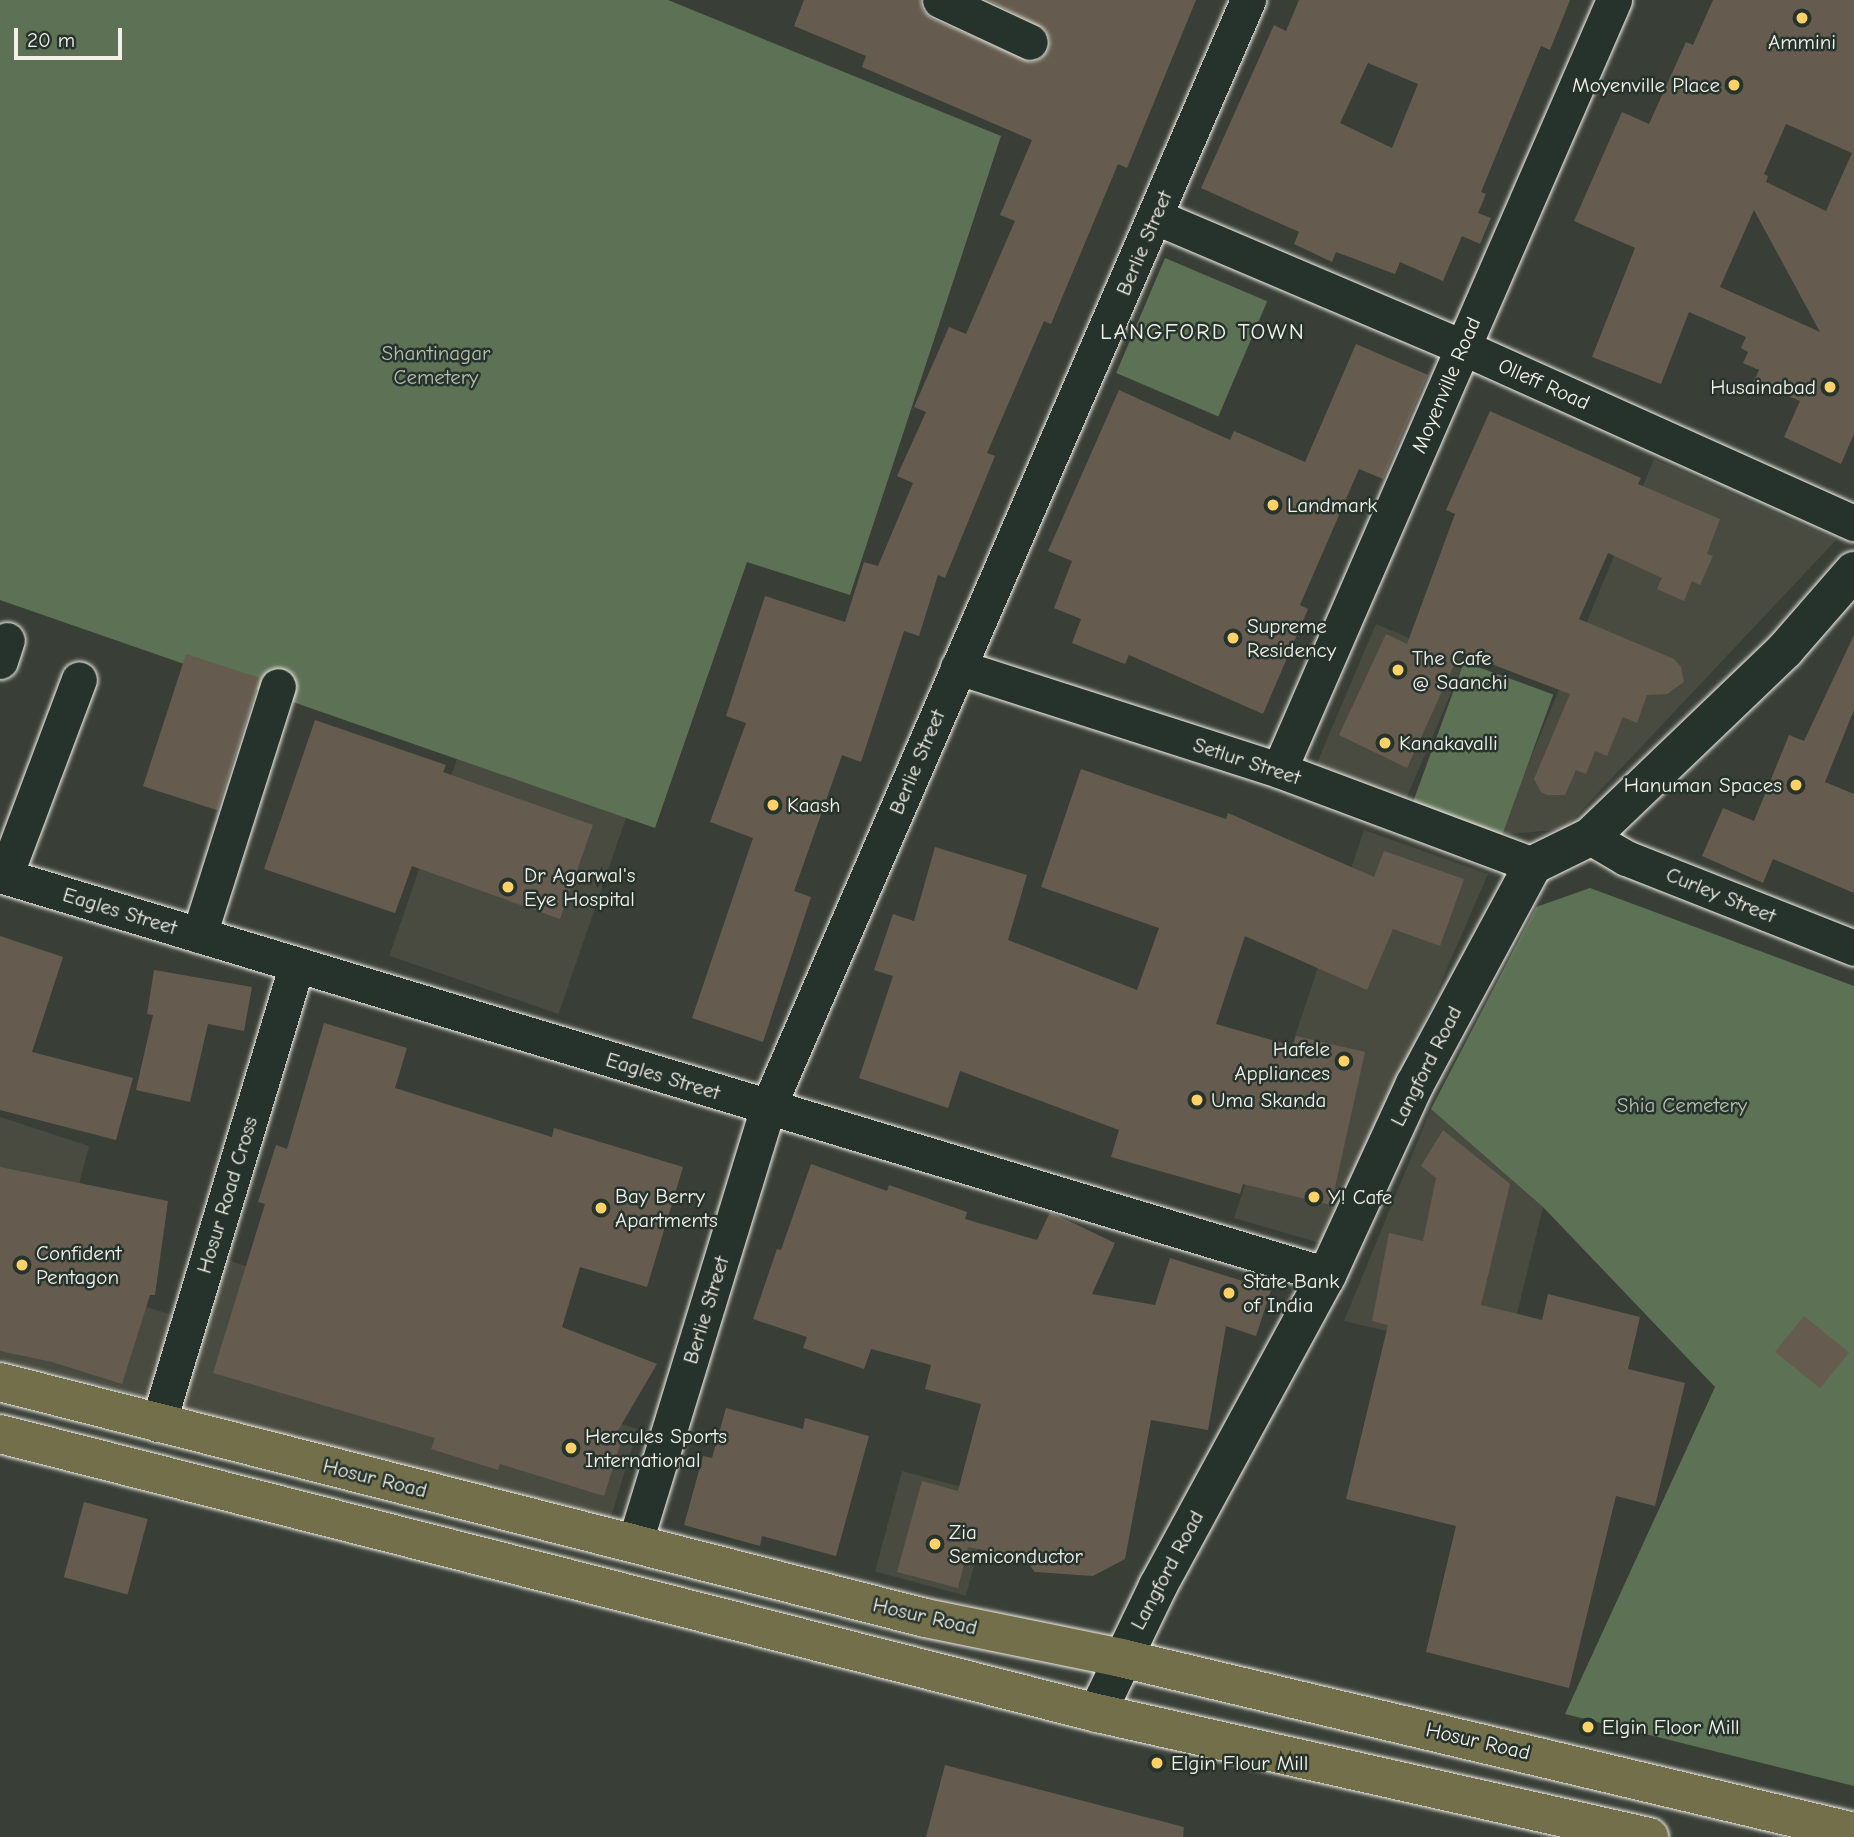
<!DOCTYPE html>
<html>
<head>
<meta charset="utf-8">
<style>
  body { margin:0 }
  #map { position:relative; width:1854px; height:1837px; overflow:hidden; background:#393f37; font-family:"Comic Neue",sans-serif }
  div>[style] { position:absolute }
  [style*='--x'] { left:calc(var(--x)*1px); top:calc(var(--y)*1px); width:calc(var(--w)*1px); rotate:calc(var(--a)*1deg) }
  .built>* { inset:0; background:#494b41; transform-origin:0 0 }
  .green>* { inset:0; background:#5d7155; transform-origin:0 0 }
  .building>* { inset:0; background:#655c4f; transform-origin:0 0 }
  .roads { filter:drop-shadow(0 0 2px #f4f1e8) drop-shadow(0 0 2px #f4f1e8) }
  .minor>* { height:35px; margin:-17.5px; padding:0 17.5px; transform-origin:17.5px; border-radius:17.5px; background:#26332d }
  .tertiary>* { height:38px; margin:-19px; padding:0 19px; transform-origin:19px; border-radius:19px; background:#26332d }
  .primary>* { height:38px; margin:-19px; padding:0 19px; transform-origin:19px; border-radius:19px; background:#726f4a }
  .dots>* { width:19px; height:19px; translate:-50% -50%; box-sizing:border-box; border:4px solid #26332d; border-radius:50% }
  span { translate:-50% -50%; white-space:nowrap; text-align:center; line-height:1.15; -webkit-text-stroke:5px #26332d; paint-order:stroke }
  .poi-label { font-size:21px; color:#f4f1e8 }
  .right { translate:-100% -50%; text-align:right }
  .left { translate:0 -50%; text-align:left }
  .street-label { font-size:21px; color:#f4f1e8 }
  .park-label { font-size:21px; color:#b8bead }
  .neighbourhood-label { font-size:23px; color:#f4f1e8; letter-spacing:2px }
  .scale { position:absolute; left:14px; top:28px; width:108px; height:32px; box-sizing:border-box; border:4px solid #f4f1e8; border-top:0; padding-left:9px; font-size:21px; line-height:24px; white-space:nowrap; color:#f4f1e8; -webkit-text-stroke:5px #26332d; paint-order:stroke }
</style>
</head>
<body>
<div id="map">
  <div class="built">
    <i style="clip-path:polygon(1654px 459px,1836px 540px,1564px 829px,1499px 835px)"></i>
    <i style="left:1376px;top:624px;width:96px;height:155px;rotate:23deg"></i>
    <i style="left:457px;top:759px;width:179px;height:208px;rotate:19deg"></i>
    <i style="clip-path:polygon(1364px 830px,1488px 874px,1327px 1245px,1234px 1218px)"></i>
    <i style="clip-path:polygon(1431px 1109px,1543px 1207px,1506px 1359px,1344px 1321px)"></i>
    <i style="clip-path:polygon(0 1117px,89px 1146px,55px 1278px,204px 1325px,224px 1259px,349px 1300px,441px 1372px,638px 1429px,609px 1523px,0 1358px)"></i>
    <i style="left:902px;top:1471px;width:94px;height:104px;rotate:15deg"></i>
  </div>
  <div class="green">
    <i style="clip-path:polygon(0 0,668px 0,1001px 136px,850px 595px,747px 562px,655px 828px,0 600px)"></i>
    <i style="left:1165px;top:258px;width:111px;height:125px;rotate:23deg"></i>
    <i style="left:1464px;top:662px;width:95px;height:151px;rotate:20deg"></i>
    <i style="clip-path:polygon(1590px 888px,1854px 986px,1854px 1786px,1565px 1714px,1715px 1387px,1543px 1207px,1431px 1109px,1536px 907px)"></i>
  </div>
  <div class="building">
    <i style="clip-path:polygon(804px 0,920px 0,923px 11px,931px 18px,1031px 62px,1042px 58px,1048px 50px,1050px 40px,1046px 30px,988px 0,1196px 0,1127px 168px,1118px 164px,1051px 324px,1044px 321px,987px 453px,995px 456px,945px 578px,938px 575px,919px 636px,904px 631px,861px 762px,842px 755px,794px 891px,811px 897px,763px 1042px,692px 1018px,753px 838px,710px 822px,746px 723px,726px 716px,765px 596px,845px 622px,864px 562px,878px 566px,913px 483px,897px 476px,926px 412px,914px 407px,949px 327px,966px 334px,1015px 221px,1000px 215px,1032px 140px,862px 67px,866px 56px,794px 26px)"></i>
    <i style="clip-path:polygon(evenodd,1299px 0,1570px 0,1550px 50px,1541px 46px,1481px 192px,1486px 194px,1478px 213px,1491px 218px,1480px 244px,1462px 236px,1443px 281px,1400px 262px,1395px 274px,1336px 252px,1332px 262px,1294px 244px,1299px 232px,1201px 188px,1274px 25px,1286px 31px,1299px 0,1368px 63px,1418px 84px,1392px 148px,1340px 123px,1368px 63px)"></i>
    <i style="clip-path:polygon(evenodd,1713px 0,1854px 0,1854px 434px,1841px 464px,1784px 437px,1800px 401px,1754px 381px,1759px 370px,1743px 363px,1748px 352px,1741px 348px,1746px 337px,1689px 312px,1661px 384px,1592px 357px,1635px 248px,1574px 221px,1622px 112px,1649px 124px,1686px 42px,1693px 45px,1713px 0,1786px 124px,1852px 153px,1826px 211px,1766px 182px,1768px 176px,1764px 174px,1786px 124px,1713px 0,1754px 210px,1820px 332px,1720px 287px,1754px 210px)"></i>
    <i style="clip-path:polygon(1356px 344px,1428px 375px,1383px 479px,1359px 469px,1300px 605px,1308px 609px,1263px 714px,1129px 655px,1125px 664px,1072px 643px,1081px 619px,1054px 608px,1072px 561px,1048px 551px,1119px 390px,1230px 440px,1234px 431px,1305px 462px)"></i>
    <i style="clip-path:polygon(1490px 411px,1641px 478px,1638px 484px,1720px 519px,1707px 554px,1713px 556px,1700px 585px,1692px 581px,1684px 601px,1657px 589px,1662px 578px,1608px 553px,1579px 619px,1674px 659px,1681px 667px,1684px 682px,1667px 694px,1647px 695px,1637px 723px,1623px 717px,1607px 756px,1595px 751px,1586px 774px,1576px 770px,1565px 795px,1547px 795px,1541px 792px,1534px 779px,1570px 694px,1460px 652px,1407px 768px,1339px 735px,1386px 634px,1407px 644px,1455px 514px,1446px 510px)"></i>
    <i style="clip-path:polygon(1854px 635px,1854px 710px,1825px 782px,1854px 794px,1854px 893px,1773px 859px,1763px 883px,1702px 856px,1723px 808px,1754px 821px,1789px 735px,1804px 741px)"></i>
    <i style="left:186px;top:654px;width:78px;height:139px;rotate:18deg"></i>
    <i style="clip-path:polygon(315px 720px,446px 765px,443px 772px,593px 825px,560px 919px,412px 866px,395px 913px,264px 869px)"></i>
    <i style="clip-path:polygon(1081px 769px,1226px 819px,1228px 813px,1374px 877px,1384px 851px,1464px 879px,1440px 946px,1393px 929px,1367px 990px,1245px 936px,1216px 1024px,1293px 1046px,1296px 1036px,1365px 1052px,1331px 1205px,1243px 1184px,1240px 1194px,1111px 1157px,1119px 1130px,960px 1071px,948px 1108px,859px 1078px,893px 976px,874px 970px,893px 914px,914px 921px,935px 847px,1027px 875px,1008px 940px,1137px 990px,1159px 928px,1041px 887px)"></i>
    <i style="clip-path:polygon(0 936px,63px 957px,32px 1052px,133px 1078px,116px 1140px,0 1110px)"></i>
    <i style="clip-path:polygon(154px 970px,252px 987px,244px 1031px,208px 1024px,190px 1102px,136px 1090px,153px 1015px,147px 1014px)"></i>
    <i style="clip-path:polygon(324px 1023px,407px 1048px,395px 1088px,552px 1137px,554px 1128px,683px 1167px,647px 1287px,580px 1267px,562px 1327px,657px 1364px,613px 1439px,621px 1442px,604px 1496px,500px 1464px,498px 1470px,431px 1449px,435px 1438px,213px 1373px,265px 1204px,258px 1202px,276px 1145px,287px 1149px)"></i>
    <i style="clip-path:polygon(1443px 1130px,1510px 1184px,1481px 1305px,1542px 1320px,1548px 1294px,1640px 1317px,1628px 1369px,1685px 1383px,1655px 1506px,1616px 1496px,1569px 1688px,1426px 1652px,1456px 1526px,1346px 1499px,1388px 1325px,1372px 1321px,1389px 1233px,1423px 1241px,1436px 1178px,1421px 1166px)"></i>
    <i style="clip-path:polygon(811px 1164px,887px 1191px,889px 1185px,967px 1212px,965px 1219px,1037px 1240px,1050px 1212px,1115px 1243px,1092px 1294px,1155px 1305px,1170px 1258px,1271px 1290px,1256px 1336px,1226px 1326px,1208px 1430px,1151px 1420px,1125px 1559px,1093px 1576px,1035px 1572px,1024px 1558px,968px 1547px,958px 1588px,897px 1572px,922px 1481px,958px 1491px,981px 1404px,925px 1389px,931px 1365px,871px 1349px,864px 1369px,803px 1348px,807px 1337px,753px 1319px,777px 1249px,781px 1250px)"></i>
    <i style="clip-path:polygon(0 1167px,168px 1201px,155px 1295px,150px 1295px,122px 1384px,52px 1362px,0 1351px)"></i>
    <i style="left:1804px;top:1316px;width:58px;height:46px;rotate:39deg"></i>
    <i style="clip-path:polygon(726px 1408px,803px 1429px,805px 1418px,869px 1436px,836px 1556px,762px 1536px,760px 1546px,684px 1525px,703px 1456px,712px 1458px)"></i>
    <i style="left:84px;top:1502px;width:66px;height:78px;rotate:15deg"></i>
    <i style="clip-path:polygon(945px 1765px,1184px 1827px,1183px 1837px,926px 1837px)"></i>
  </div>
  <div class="roads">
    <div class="minor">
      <i style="--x:940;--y:0;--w:99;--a:25"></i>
      <i style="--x:1156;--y:217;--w:332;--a:23"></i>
      <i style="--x:1462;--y:347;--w:430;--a:24.2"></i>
      <i style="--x:0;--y:661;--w:22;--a:-72"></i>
      <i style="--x:958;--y:667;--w:337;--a:17.8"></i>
      <i style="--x:1279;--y:770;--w:271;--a:20.5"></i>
      <i style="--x:1279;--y:770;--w:840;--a:-66.49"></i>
      <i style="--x:1590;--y:837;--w:42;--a:30.3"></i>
      <i style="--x:1626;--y:858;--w:245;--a:21.5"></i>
      <i style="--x:0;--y:875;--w:1386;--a:16.77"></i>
      <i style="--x:5;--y:876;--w:210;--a:-69.4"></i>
      <i style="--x:199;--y:935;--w:261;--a:-72.4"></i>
      <i style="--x:158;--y:1424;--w:478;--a:-73.2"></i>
      <i style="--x:635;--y:1542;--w:455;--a:-73"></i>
      <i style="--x:768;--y:1107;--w:1207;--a:-66.56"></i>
    </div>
    <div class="tertiary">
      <i style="--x:1097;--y:1713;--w:141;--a:-64.3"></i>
      <i style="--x:1158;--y:1586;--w:354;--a:-61.5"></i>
      <i style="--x:1327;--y:1275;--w:210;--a:-65.3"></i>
      <i style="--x:1415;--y:1084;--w:249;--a:-61.7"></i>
      <i style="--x:1533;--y:865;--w:64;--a:-26.2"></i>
      <i style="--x:1590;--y:837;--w:270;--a:-43.8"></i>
      <i style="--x:1785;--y:650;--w:105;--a:-48.9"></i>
    </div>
    <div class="primary">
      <i style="--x:0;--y:1382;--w:955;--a:14.31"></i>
      <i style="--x:925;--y:1618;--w:200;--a:11.5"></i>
      <i style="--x:1121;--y:1658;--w:753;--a:13.35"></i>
      <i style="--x:0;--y:1434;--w:1132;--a:14.27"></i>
      <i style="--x:1097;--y:1713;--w:566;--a:12.66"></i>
    </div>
  </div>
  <div class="dots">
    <i style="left:1802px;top:18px;background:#ffd166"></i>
    <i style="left:1734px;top:85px;background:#ffd166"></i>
    <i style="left:1830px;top:387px;background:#ffd166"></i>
    <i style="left:1273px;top:505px;background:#ffd166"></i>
    <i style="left:1233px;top:638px;background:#ffd166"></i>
    <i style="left:1398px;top:670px;background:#ffd166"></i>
    <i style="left:1385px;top:743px;background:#ffd166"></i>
    <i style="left:1796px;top:785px;background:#ffd166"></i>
    <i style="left:773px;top:805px;background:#ffd166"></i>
    <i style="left:508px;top:887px;background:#ffd166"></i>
    <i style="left:1344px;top:1061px;background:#ffd166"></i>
    <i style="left:1197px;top:1100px;background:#ffd166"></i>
    <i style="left:1314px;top:1197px;background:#ffd166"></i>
    <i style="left:601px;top:1208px;background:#ffd166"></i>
    <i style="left:22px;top:1265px;background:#ffd166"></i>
    <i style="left:1229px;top:1293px;background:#ffd166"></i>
    <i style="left:571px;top:1448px;background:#ffd166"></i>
    <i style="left:935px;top:1544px;background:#ffd166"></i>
    <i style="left:1588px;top:1727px;background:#ffd166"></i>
    <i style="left:1157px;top:1763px;background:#ffd166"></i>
  </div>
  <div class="poi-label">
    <span style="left:1802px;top:42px">Ammini</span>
    <span class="right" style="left:1720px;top:85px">Moyenville Place</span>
    <span class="right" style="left:1816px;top:387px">Husainabad</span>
    <span class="left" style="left:1287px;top:505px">Landmark</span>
    <span class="left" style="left:1247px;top:638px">Supreme<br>Residency</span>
    <span class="left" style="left:1412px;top:670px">The Cafe<br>@ Saanchi</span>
    <span class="left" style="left:1399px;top:743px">Kanakavalli</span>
    <span class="right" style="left:1782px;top:785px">Hanuman Spaces</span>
    <span class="left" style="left:787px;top:805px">Kaash</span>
    <span class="left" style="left:524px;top:887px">Dr Agarwal's<br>Eye Hospital</span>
    <span class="right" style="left:1330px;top:1061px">Hafele<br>Appliances</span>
    <span class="left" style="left:1211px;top:1100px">Uma Skanda</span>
    <span class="left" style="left:615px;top:1208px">Bay Berry<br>Apartments</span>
    <span class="left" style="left:1328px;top:1197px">Y! Cafe</span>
    <span class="left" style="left:36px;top:1265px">Confident<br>Pentagon</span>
    <span class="left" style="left:1243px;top:1293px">State Bank<br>of India</span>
    <span class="left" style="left:585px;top:1448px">Hercules Sports<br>International</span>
    <span class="left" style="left:949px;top:1544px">Zia<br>Semiconductor</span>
    <span class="left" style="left:1602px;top:1727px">Elgin Floor Mill</span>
    <span class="left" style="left:1171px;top:1763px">Elgin Flour Mill</span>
  </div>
  <div class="street-label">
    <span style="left:1144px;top:243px;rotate:-67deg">Berlie Street</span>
    <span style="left:1544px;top:384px;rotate:24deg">Olleff Road</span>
    <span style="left:1446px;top:385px;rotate:-67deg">Moyenville Road</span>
    <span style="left:1247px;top:761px;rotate:18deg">Setlur Street</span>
    <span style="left:917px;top:762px;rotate:-67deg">Berlie Street</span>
    <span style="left:1721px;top:895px;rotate:22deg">Curley Street</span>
    <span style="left:120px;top:911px;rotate:17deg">Eagles Street</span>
    <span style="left:1426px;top:1066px;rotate:-63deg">Langford Road</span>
    <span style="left:663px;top:1076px;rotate:17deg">Eagles Street</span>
    <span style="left:227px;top:1195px;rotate:-73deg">Hosur Road Cross</span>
    <span style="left:706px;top:1310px;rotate:-73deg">Berlie Street</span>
    <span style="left:375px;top:1478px;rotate:14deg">Hosur Road</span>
    <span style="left:1167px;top:1570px;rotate:-62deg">Langford Road</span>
    <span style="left:925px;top:1616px;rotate:13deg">Hosur Road</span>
    <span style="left:1478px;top:1741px;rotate:13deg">Hosur Road</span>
  </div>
  <div class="park-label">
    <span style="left:436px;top:365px">Shantinagar<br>Cemetery</span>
    <span style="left:1682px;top:1105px">Shia Cemetery</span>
  </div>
  <div class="neighbourhood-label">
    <span style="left:1203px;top:332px">LANGFORD TOWN</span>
  </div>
  <div class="scale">20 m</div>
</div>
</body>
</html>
